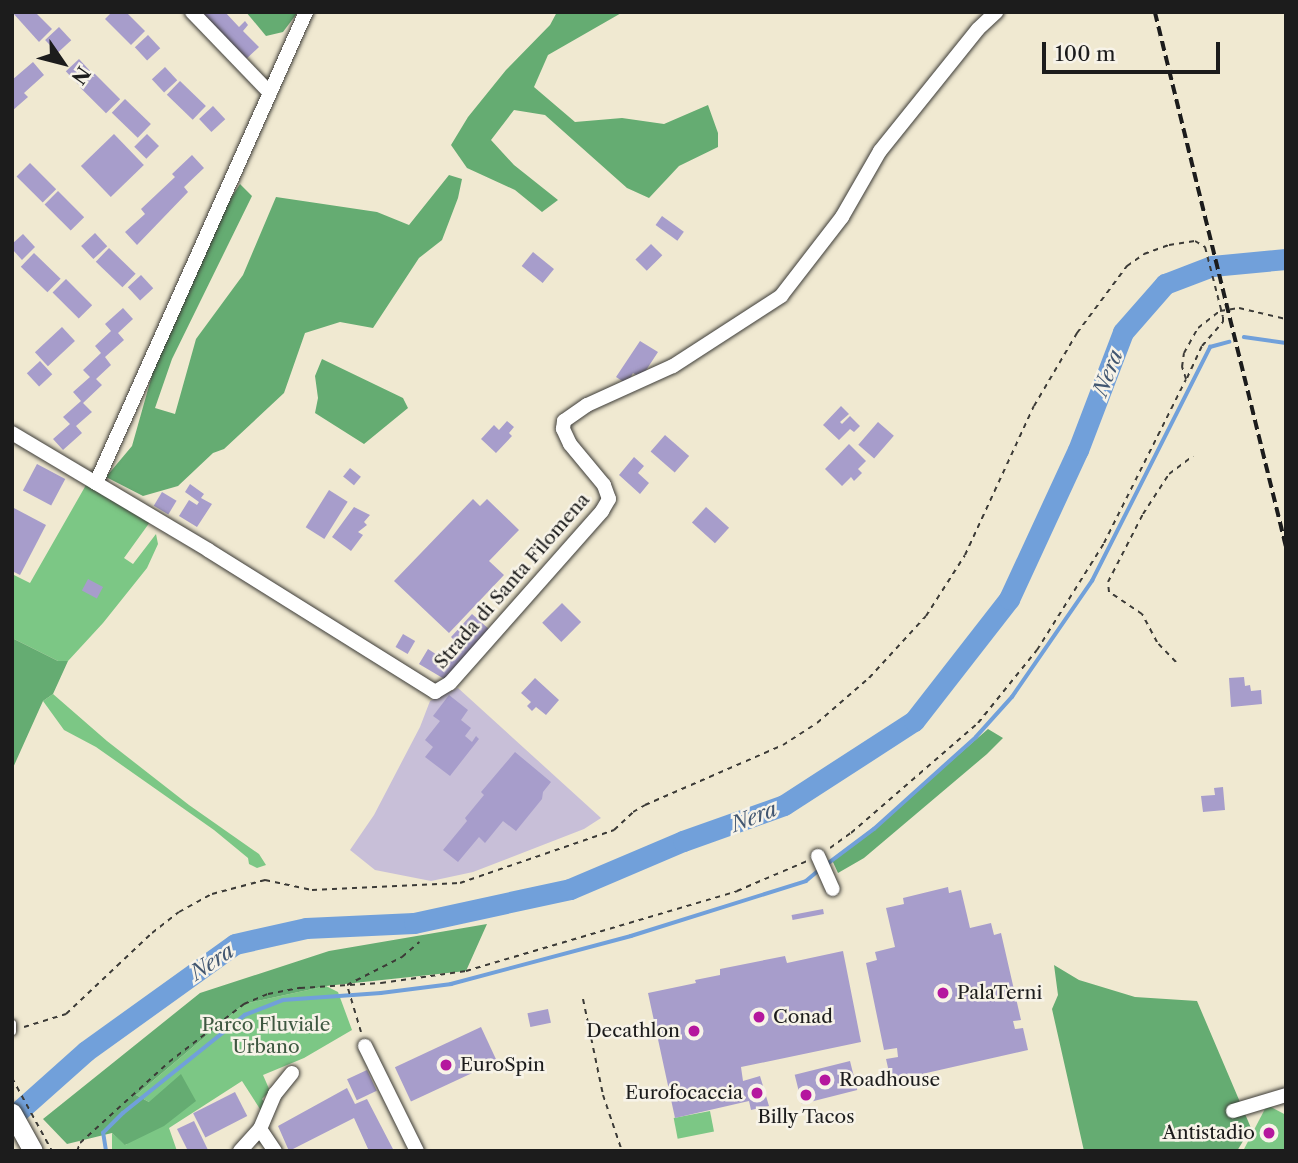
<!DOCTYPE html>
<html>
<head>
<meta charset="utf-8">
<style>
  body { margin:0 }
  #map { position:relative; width:1298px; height:1163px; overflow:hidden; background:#f0e9d1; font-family:"Libre Caslon Text",serif }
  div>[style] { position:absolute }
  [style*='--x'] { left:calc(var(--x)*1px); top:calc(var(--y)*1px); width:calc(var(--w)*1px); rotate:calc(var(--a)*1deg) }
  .industrial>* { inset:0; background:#c8bfd8 }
  .green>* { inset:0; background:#7cc785; transform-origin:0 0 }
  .forest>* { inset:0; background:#65ac72 }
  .stream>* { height:3.5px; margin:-1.75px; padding:0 1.75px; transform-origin:1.75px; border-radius:1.75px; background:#71a0da }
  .river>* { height:21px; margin:-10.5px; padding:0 10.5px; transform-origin:10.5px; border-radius:10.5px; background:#71a0da }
  .building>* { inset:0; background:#a79dcb; transform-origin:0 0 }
  .path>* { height:2px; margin-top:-1px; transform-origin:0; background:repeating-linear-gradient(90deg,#3c3b37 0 5px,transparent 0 10px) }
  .roads { filter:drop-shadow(0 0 2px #3c3b37) drop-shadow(0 0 2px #3c3b37) }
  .service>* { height:7px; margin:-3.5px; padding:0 3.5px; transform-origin:3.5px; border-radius:3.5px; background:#fff }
  .minor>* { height:14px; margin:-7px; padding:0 7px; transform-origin:7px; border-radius:7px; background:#fff }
  .secondary>* { height:19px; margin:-9.5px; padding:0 9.5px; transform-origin:9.5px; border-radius:9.5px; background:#fff }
  .rail>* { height:3.5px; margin-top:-1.75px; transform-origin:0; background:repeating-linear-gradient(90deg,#1c1c1c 0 10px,transparent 0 15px) }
  .path-bridge>* { height:2px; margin-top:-1px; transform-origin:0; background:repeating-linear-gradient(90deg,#3c3b37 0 5px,transparent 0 10px) }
  .dots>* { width:19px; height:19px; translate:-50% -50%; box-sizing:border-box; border:4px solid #f7f3e8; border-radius:50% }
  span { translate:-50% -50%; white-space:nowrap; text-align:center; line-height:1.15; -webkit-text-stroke:5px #f7f3e8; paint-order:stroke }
  .street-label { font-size:19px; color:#1c1c1c }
  .poi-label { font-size:19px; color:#1c1c1c }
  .left { translate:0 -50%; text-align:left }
  .right { translate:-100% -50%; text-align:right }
  .park-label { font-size:19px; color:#3e5841 }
  .water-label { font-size:21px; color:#425771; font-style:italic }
  .frame { position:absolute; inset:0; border:14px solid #1c1c1c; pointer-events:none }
  .north { position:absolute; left:28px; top:28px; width:70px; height:70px; -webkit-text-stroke:5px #f7f3e8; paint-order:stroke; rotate:125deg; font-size:19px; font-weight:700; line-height:28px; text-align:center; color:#1c1c1c }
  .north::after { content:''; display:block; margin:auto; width:24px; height:32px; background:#1c1c1c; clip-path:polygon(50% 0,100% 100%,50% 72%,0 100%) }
  .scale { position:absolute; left:1042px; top:42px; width:178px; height:32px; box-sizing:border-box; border:4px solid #1c1c1c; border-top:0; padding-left:9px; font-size:21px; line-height:24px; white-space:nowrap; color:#1c1c1c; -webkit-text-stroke:5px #f7f3e8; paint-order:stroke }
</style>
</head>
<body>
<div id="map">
  <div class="industrial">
    <i style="clip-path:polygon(458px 688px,601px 818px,584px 829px,473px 872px,431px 881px,375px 870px,350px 850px,374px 815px,420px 727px,430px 701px)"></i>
  </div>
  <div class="green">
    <i style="clip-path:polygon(86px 485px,150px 522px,124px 558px,133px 564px,156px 534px,158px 544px,147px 568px,103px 623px,68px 661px,58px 661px,12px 638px,12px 574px,30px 583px)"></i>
    <i style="clip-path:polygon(53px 694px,107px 741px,189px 805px,259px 854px,266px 865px,257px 868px,249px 864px,248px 858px,214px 830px,96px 747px,64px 730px,43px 701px)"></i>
    <i style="clip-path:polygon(326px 986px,338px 992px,352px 1030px,304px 1058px,263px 1075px,270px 1091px,262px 1099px,273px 1114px,269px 1123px,242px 1081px,169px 1128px,177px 1151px,112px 1151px,112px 1133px,126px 1145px,149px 1102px,136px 1095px,244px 1004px)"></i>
    <i style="clip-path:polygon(1267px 1105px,1286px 1115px,1286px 1151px,1243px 1151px)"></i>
    <i style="left:710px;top:1111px;width:21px;height:37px;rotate:79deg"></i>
  </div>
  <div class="forest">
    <i style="clip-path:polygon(246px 12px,298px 12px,283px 32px,266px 36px)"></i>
    <i style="clip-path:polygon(557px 12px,623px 12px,548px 55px,534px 87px,575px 122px,622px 118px,664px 124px,708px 105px,718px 133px,718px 147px,679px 166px,649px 198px,627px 188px,545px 115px,514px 110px,491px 140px,514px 165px,558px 200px,542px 212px,515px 190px,467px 168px,451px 145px,468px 117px,506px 70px,550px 25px)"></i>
    <i style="clip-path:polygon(449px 175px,462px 179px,458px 198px,442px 240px,419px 258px,373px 328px,340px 322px,305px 333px,284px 393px,224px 449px,213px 453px,178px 486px,143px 496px,106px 477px,132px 446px,154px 368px,222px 212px,240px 184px,252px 196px,172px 359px,155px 408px,175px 414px,196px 339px,243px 275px,276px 197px,377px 212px,409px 225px)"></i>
    <i style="clip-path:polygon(322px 359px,403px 398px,408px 408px,364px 444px,315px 413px,318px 398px,315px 376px)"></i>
    <i style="clip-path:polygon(12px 638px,58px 661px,68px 661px,53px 694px,43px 701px,12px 770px)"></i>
    <i style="clip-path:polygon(988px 729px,1003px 738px,987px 754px,864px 858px,838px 873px,832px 860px,893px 812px)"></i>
    <i style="clip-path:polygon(487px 924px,466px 971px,326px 986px,244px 1004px,136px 1095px,149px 1102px,181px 1074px,196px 1101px,164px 1126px,125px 1145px,112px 1133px,67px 1144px,43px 1119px,200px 993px,329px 951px)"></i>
    <i style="clip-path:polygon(1054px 965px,1079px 980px,1135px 997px,1197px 1001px,1251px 1128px,1237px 1151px,1084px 1151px,1052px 1009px,1058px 995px)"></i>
  </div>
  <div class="stream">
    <i style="--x:1244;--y:337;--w:42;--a:8.1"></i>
    <i style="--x:826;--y:865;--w:60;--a:-36.9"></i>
    <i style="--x:874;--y:829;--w:137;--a:-42"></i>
    <i style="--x:976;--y:737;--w:54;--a:-48"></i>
    <i style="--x:1012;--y:697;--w:141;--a:-55.4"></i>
    <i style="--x:1092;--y:581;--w:262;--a:-63.2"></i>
    <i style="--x:1210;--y:347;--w:20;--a:-15"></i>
    <i style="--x:106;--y:1151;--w:18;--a:-99"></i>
    <i style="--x:103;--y:1133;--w:28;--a:-45"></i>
    <i style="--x:123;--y:1113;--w:156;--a:-38.8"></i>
    <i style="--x:245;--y:1015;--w:41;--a:-21.5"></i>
    <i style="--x:283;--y:1000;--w:98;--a:-4.1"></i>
    <i style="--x:381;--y:993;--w:71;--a:-7.3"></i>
    <i style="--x:451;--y:984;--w:186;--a:-14.9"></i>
    <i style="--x:631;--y:936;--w:183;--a:-17.4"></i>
    <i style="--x:806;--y:881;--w:17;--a:-40"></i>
  </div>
  <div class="river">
    <i style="--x:12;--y:1117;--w:99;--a:-41.7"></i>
    <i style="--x:86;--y:1051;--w:183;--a:-35.7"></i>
    <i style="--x:235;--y:944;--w:73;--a:-12.7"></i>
    <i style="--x:306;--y:928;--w:108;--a:-2.7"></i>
    <i style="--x:414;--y:923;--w:160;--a:-12.3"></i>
    <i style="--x:570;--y:889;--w:123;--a:-23"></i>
    <i style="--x:683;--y:841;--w:107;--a:-19.6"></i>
    <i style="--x:784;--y:805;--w:155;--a:-32.9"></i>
    <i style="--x:914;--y:721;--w:155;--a:-52.1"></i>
    <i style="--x:1009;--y:599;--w:164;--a:-65.2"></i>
    <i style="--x:1078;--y:450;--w:126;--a:-69.1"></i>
    <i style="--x:1123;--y:332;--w:64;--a:-48.8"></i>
    <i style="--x:1165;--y:284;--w:50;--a:-21"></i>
    <i style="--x:1212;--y:266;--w:74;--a:-5.4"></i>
  </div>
  <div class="building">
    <i style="clip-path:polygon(12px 12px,35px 12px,52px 29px,39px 42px)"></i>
    <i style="clip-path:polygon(112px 12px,126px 12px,145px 31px,131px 45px,105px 19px)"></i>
    <i style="clip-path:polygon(197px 12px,225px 12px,239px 27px,245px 21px,248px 25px,243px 31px,259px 47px,244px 61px)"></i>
    <i style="left:59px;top:27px;width:18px;height:19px;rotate:47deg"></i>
    <i style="left:148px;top:35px;width:18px;height:18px;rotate:47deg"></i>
    <i style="left:79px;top:59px;width:18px;height:18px;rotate:47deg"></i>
    <i style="clip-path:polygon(33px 62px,44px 75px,24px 93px,28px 97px,12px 111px,12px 80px)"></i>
    <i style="left:165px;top:67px;width:18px;height:18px;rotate:47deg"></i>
    <i style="left:94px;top:73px;width:37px;height:20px;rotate:45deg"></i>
    <i style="left:180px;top:81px;width:36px;height:19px;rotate:44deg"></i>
    <i style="left:125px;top:99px;width:36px;height:19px;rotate:44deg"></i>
    <i style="left:213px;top:106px;width:18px;height:19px;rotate:47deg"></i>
    <i style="left:114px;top:134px;width:43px;height:46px;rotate:46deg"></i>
    <i style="left:147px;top:134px;width:17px;height:18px;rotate:45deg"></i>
    <i style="clip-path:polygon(192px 155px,204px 168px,184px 187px,188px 192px,137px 245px,125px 232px,145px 214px,141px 209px,175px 177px,172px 174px)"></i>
    <i style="left:30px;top:163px;width:37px;height:19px;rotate:45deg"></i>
    <i style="left:58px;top:191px;width:37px;height:19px;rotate:45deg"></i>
    <i style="left:662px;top:216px;width:27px;height:11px;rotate:36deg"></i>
    <i style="left:95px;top:233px;width:18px;height:19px;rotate:47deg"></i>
    <i style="clip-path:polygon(23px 234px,35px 247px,22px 260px,12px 249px,12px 244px)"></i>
    <i style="left:651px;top:244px;width:16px;height:22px;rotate:45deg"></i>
    <i style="left:109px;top:248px;width:37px;height:19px;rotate:44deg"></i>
    <i style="left:533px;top:252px;width:27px;height:18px;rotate:39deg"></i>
    <i style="left:34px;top:253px;width:37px;height:19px;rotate:44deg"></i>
    <i style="left:141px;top:275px;width:18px;height:18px;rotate:47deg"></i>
    <i style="left:66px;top:279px;width:37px;height:19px;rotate:45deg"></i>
    <i style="clip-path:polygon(123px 308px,133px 319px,118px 333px,124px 340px,105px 357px,111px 365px,96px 379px,102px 385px,83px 403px,92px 412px,76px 426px,82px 433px,63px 450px,53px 439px,70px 424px,63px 417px,81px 401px,73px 392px,90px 377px,83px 370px,101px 353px,95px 346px,111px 331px,105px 324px)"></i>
    <i style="left:62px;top:327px;width:19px;height:37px;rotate:47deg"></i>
    <i style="clip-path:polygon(640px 341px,658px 352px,641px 378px,633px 373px,627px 384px,616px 377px)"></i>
    <i style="left:40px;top:361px;width:18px;height:18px;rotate:47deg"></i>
    <i style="clip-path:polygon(841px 406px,849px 414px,840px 422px,842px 424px,850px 416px,860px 426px,854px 432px,850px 429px,839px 440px,823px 425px)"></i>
    <i style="clip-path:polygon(507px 421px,514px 427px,509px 433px,512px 436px,496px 453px,481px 439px,494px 425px,499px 430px)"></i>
    <i style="left:878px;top:422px;width:21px;height:30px;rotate:41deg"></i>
    <i style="left:665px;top:435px;width:32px;height:22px;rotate:41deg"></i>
    <i style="clip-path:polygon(849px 444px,866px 461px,858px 469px,862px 473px,854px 481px,851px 477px,842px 486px,825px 469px)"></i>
    <i style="clip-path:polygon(634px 457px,644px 466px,638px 473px,649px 483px,640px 494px,619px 475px)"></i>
    <i style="left:37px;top:464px;width:32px;height:30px;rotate:28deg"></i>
    <i style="left:350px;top:468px;width:14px;height:11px;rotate:39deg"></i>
    <i style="clip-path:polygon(190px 484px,204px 494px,201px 498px,212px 504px,197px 527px,179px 516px,189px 500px,197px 505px,199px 502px,185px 492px)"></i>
    <i style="left:329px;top:490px;width:22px;height:44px;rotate:32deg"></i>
    <i style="left:162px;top:492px;width:17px;height:16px;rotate:31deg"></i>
    <i style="clip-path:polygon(473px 499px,480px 506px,487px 499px,519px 530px,489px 561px,504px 575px,449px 633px,394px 581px)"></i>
    <i style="clip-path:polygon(12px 507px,46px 525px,20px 575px,12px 571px)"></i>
    <i style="clip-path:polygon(354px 507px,370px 515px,364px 522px,367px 525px,358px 532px,363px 535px,351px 551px,332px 537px)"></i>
    <i style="left:706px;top:507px;width:31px;height:21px;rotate:42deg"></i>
    <i style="left:88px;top:579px;width:17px;height:13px;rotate:28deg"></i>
    <i style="left:562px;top:603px;width:27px;height:28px;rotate:45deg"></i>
    <i style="clip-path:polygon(472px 614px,490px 630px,446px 680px,419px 664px,428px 649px,448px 662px,460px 646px,451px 637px)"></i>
    <i style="left:403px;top:634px;width:14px;height:15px;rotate:30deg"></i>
    <i style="clip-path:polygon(1244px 677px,1245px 686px,1250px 685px,1251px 691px,1261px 690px,1262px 704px,1231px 707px,1229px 678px)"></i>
    <i style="clip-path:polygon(535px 678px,559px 700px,546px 715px,536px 707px,532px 711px,527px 706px,531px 702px,521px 693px)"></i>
    <i style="clip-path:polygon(449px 695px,468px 710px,461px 720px,471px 728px,465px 736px,472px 742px,476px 736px,479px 739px,450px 776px,425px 757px,433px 747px,425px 740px,440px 721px,433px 716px)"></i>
    <i style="clip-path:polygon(515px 752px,551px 782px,543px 792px,542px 799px,516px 831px,503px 821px,485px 843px,479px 837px,458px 862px,443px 850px,467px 821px,465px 818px,484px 795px,481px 792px)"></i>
    <i style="clip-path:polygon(1223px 787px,1225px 810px,1203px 812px,1201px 796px,1215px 795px,1214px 788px)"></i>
    <i style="clip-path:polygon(948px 887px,949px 893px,961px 890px,970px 928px,991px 923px,994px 935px,1001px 933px,1021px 1020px,1013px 1021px,1015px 1029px,1023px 1028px,1028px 1050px,891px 1081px,886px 1059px,898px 1057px,897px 1048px,884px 1050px,866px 963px,877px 960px,875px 952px,895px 947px,886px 908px,904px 904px,903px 898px)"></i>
    <i style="left:823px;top:909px;width:5px;height:32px;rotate:79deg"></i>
    <i style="clip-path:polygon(843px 951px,861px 1042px,741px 1067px,743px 1081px,760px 1076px,769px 1106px,751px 1110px,749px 1101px,675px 1118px,648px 993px,696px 983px,695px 980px,720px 975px,720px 969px,785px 956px,787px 963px)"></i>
    <i style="left:548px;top:1009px;width:14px;height:21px;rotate:78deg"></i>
    <i style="left:481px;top:1027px;width:38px;height:95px;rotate:65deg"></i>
    <i style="left:850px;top:1061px;width:30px;height:57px;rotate:76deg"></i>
    <i style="left:367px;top:1070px;width:23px;height:22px;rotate:65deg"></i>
    <i style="clip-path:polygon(347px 1088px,355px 1104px,367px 1099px,394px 1151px,369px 1151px,354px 1118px,289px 1151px,278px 1126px)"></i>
    <i style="left:235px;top:1092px;width:27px;height:47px;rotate:63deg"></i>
    <i style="clip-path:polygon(194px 1121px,208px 1150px,188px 1151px,177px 1129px)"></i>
  </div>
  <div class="path">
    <i style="--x:1187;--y:378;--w:35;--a:-65"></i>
    <i style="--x:1202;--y:346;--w:32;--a:-49"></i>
    <i style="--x:1223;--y:322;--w:5;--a:-90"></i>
    <i style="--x:1176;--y:662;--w:28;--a:-134"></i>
    <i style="--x:1157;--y:642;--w:32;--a:-118"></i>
    <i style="--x:1142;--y:614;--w:40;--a:-146"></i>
    <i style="--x:1109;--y:592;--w:10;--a:-96"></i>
    <i style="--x:1108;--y:582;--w:76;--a:-62.8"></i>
    <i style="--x:1143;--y:514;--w:48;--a:-57"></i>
    <i style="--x:1169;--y:474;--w:30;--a:-37"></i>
    <i style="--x:830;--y:848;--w:26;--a:-36"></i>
    <i style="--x:851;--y:833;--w:168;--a:-40.9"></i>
    <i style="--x:978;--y:723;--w:94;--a:-51.1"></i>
    <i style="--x:1037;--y:650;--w:126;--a:-57.9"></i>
    <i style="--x:1104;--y:543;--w:183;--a:-63.4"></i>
    <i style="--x:1186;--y:379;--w:13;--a:-108"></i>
    <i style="--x:1182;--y:367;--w:14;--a:-82"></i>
    <i style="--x:1184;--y:353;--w:29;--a:-61"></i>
    <i style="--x:1198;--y:328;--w:28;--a:-38"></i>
    <i style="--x:1220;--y:311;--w:19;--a:-9"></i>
    <i style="--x:1239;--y:308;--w:48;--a:13.2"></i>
    <i style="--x:583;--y:999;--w:98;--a:78.2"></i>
    <i style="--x:603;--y:1095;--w:59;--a:71.3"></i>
    <i style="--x:24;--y:1027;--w:44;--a:-17.2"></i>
    <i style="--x:66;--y:1014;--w:118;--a:-43.3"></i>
    <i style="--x:152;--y:933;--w:34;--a:-38"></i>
    <i style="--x:179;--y:912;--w:38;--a:-29"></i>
    <i style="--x:212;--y:894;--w:55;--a:-14.8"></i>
    <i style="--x:265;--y:880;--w:48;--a:12"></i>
    <i style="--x:312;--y:890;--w:148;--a:-2.7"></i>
    <i style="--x:460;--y:883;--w:163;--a:-19"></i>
    <i style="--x:614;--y:830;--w:26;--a:-43"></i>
    <i style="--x:633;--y:812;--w:14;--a:-30"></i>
    <i style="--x:645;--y:805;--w:150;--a:-23.5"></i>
    <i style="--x:783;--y:745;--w:40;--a:-32.9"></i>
    <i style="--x:817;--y:723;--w:69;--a:-40.9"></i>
    <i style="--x:869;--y:678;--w:84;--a:-47.4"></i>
    <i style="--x:926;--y:616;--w:72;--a:-57.4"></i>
    <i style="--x:965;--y:555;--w:164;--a:-65.2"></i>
    <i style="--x:1034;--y:406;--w:85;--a:-59.5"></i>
    <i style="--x:1077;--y:333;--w:84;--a:-53.3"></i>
    <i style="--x:1127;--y:266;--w:21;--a:-35"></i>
    <i style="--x:1144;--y:254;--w:27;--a:-20"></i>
    <i style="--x:1169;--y:245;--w:26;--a:-9"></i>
    <i style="--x:1195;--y:241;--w:12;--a:31"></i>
    <i style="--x:361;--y:1032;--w:49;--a:-106.6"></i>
    <i style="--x:347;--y:985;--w:62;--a:-27"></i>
    <i style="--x:402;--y:957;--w:23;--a:-41"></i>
    <i style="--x:12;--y:1078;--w:83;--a:61.3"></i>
    <i style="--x:77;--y:1151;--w:9;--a:-69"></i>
    <i style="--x:80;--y:1143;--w:120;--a:-42.3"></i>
    <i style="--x:169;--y:1062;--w:95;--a:-37.7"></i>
    <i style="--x:244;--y:1004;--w:26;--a:-23"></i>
    <i style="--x:268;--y:994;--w:33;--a:-11"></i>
    <i style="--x:300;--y:988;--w:81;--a:-3.5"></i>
    <i style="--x:381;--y:983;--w:86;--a:-8"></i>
    <i style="--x:466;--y:971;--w:283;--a:-16.4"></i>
    <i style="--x:737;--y:891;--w:76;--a:-23.2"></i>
  </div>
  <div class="roads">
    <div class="service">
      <i style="--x:12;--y:1023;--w:8;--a:90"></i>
    </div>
    <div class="minor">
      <i style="--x:192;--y:12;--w:112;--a:46.1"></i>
      <i style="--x:12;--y:433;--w:228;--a:30.8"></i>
      <i style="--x:208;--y:550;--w:268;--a:32"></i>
      <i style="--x:435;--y:692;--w:17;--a:-31"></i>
      <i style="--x:450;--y:683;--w:230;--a:-48.5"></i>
      <i style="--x:602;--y:511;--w:14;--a:-60"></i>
      <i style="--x:609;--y:499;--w:15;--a:-110"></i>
      <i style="--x:604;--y:485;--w:53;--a:-129.7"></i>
      <i style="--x:570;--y:444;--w:17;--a:-115"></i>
      <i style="--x:563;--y:429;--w:8;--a:-83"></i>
      <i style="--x:564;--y:421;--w:28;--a:-35"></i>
      <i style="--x:587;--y:405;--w:94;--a:-24.4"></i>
      <i style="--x:673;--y:366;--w:129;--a:-32.9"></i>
      <i style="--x:781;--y:296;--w:100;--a:-52.3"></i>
      <i style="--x:842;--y:217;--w:76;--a:-60.1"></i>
      <i style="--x:880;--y:151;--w:156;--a:-51.2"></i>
      <i style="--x:978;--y:29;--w:25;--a:-43"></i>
      <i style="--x:96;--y:483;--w:516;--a:-65.97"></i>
      <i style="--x:818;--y:856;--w:36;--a:66"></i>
      <i style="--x:365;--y:1046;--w:117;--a:63.7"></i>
      <i style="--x:1233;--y:1111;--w:55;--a:-16.8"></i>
      <i style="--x:260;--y:1129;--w:27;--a:56"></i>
      <i style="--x:240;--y:1151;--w:30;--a:-48"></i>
      <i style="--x:260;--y:1129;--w:38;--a:-67"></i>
      <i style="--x:275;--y:1094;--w:27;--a:-51"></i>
    </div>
    <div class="secondary">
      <i style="--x:12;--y:1113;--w:43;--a:61.1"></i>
    </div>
  </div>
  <div class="rail">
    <i style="--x:1155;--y:12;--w:550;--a:76.22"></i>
  </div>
  <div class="path-bridge">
    <i style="--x:1205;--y:247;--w:72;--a:75.6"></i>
  </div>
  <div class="dots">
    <i style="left:943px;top:993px;background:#b5179e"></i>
    <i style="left:759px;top:1017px;background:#b5179e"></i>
    <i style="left:694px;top:1031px;background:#b5179e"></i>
    <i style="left:446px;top:1065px;background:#b5179e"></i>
    <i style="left:825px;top:1080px;background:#b5179e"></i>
    <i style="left:757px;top:1093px;background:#b5179e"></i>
    <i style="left:806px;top:1095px;background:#b5179e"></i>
    <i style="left:1269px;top:1133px;background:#b5179e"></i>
  </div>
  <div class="street-label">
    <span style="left:512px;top:581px;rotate:-49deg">Strada di Santa Filomena</span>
  </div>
  <div class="poi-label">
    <span class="left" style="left:957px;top:993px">PalaTerni</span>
    <span class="left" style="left:773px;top:1017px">Conad</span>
    <span class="right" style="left:680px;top:1031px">Decathlon</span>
    <span class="left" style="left:460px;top:1065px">EuroSpin</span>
    <span class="left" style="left:839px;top:1080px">Roadhouse</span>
    <span class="right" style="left:743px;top:1093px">Eurofocaccia</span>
    <span style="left:806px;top:1117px">Billy Tacos</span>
    <span class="right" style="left:1255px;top:1133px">Antistadio</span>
  </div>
  <div class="park-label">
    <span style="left:266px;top:1036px">Parco Fluviale<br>Urbano</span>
  </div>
  <div class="water-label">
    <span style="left:1108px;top:373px;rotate:-69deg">Nera</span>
    <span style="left:754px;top:817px;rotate:-22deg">Nera</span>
    <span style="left:212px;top:962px;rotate:-34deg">Nera</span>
  </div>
  <div class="frame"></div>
  <div class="north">N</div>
  <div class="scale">100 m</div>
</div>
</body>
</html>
